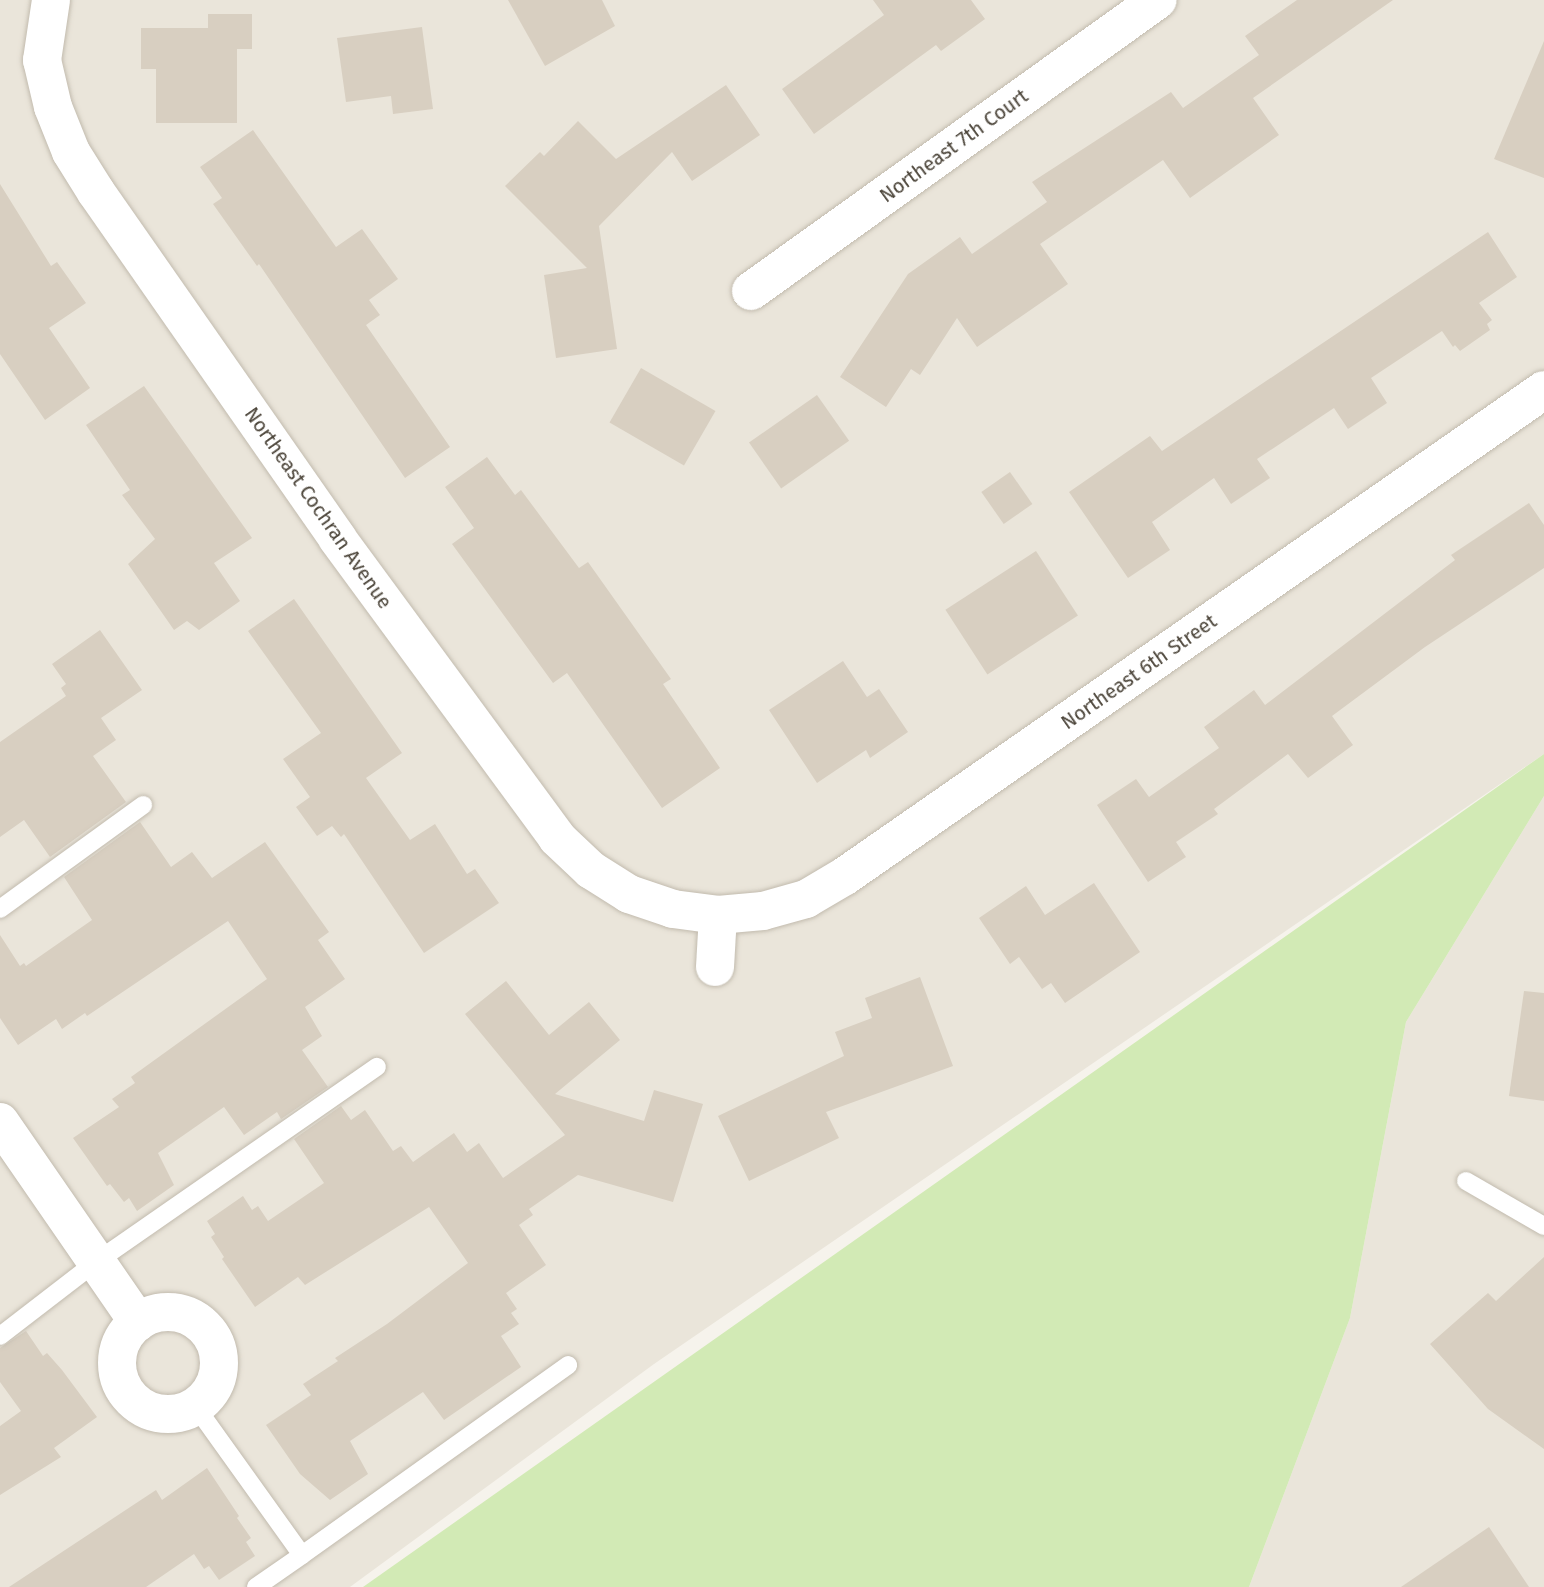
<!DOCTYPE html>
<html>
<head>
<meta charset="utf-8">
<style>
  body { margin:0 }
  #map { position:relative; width:1544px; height:1587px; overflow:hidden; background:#f6f3ec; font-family:"Fira Sans",sans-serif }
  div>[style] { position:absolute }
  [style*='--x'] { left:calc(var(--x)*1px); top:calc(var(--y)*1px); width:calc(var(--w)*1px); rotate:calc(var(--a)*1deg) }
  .residential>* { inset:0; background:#eae5da }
  .green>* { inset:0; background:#d2eab5 }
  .building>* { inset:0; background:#d8cfc1; transform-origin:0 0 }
  .roads { filter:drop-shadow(0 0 2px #c2bbae) drop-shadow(0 0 2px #c2bbae) }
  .service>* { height:18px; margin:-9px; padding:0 9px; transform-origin:9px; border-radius:9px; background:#fff }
  .minor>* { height:38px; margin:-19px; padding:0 19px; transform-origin:19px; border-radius:19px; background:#fff }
  .minor>.ring { margin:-19px; padding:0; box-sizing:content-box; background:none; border:38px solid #fff; border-radius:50% }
  span { translate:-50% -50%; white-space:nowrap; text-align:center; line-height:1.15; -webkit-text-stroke:7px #fff; paint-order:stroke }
  .street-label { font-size:20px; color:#4b4439 }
</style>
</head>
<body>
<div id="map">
  <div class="residential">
    <i style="clip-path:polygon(0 0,1544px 0,1544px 754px,654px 1364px,350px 1587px,0 1587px)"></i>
    <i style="clip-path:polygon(1544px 796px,1544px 1587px,1249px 1587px,1350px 1318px,1406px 1022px)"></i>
  </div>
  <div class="green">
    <i style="clip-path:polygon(1544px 754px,1544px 796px,1406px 1022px,1350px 1318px,1249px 1587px,363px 1587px)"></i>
  </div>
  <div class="building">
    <i style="clip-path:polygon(508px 0,602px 0,615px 26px,545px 66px)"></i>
    <i style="clip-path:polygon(873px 0,971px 0,985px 19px,941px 51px,936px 45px,814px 134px,782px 89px,884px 15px)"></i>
    <i style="clip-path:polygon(1297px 0,1393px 0,1253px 98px,1279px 135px,1190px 198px,1163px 160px,1040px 244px,1068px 284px,977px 347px,957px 318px,920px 375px,911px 369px,886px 407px,840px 377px,908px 274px,960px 237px,972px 254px,1047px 202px,1032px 182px,1171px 92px,1183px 108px,1259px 55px,1245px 36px)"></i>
    <i style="clip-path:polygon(208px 14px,252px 14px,252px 49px,237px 49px,237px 123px,156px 123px,156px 69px,141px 69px,141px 28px,208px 28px)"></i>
    <i style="clip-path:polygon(422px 27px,433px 109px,393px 114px,391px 96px,346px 102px,337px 38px)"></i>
    <i style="clip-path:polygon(1544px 41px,1544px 178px,1494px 159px)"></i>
    <i style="clip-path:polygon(726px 85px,760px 135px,692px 181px,672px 152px,599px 226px,617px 349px,556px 358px,544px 275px,587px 268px,505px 186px,540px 152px,544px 156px,578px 121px,616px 159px)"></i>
    <i style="clip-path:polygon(253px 130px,336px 247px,362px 229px,398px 279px,369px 300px,380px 315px,366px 325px,450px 447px,405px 478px,259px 264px,257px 266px,213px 204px,222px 198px,200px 167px)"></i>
    <i style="clip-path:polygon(0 184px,51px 266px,57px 262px,86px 303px,49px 328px,90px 388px,45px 420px,0 354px)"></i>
    <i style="clip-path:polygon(1488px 232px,1517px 277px,1479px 303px,1492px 320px,1487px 324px,1490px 330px,1460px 351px,1455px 345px,1453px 347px,1442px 331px,1371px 378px,1387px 403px,1348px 429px,1334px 408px,1257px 459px,1270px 478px,1231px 504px,1214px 478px,1152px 522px,1170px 550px,1128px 578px,1069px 492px,1150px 436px,1162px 451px)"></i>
    <i style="left:641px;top:368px;width:86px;height:63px;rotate:30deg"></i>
    <i style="clip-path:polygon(144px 386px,252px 538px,214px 563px,240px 601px,199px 630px,187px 621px,174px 630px,128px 564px,155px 539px,122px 495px,130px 490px,86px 425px)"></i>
    <i style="left:817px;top:395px;width:56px;height:83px;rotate:55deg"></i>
    <i style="clip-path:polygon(487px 457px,515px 495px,521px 490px,579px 568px,588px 562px,671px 679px,663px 684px,720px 768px,662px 808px,567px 673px,553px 683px,452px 544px,474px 528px,445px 487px)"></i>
    <i style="left:1010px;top:472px;width:39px;height:35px;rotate:55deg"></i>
    <i style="clip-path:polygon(1529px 503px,1544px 525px,1544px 568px,1425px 647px,1332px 716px,1353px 745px,1308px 778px,1288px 754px,1214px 809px,1218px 814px,1176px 842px,1186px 857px,1148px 882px,1097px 805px,1136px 779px,1149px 797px,1219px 748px,1204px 727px,1254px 690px,1265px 705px,1455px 560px,1451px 555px)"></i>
    <i style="left:1036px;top:551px;width:77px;height:108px;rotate:57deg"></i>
    <i style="clip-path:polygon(294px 599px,402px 753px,366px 778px,410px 840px,435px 824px,467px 874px,475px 869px,499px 903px,424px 953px,344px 834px,341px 837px,332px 826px,317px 836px,296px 807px,310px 797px,283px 759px,321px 733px,248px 631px)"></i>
    <i style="clip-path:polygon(100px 630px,142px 690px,101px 718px,116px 740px,93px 756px,126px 802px,50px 857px,24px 820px,0 837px,0 742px,66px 696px,61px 688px,66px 684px,52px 664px)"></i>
    <i style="clip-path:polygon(843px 661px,867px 697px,879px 689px,908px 732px,870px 758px,866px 750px,817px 783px,769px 710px)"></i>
    <i style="clip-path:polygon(140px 822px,171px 867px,192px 852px,212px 878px,265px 842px,329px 932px,318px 940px,345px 979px,305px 1007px,322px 1036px,302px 1050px,328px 1087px,281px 1119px,277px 1112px,244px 1135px,224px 1107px,158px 1153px,174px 1185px,137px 1211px,129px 1198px,124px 1202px,110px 1184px,107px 1186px,73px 1138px,119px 1107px,112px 1099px,135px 1083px,131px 1077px,267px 979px,228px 921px,87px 1016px,85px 1013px,62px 1029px,56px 1019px,18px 1045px,0 1018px,0 935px,20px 966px,24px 963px,26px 966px,92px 920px,64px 877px)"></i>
    <i style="clip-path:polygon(1094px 883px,1140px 952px,1065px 1003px,1051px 983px,1042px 989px,1019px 957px,1010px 964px,979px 918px,1026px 886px,1045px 915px)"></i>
    <i style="clip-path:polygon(920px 977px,953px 1066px,826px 1112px,839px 1138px,749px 1181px,718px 1116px,844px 1056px,835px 1032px,872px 1018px,865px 998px)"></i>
    <i style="clip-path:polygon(506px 981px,549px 1035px,589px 1002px,620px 1040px,555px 1094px,644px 1121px,654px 1090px,703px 1104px,673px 1202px,578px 1175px,529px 1209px,533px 1215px,519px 1225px,546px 1265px,506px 1293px,517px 1309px,511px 1313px,519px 1324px,501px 1336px,521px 1367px,444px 1420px,423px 1392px,350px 1441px,368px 1474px,330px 1500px,300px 1474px,266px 1425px,311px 1395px,303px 1384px,338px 1361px,335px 1358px,387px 1324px,468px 1263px,429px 1207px,305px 1285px,298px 1277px,255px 1307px,222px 1259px,224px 1257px,211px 1237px,215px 1234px,207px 1221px,243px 1196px,252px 1210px,258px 1206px,268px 1221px,324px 1183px,294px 1139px,341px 1106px,351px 1120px,365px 1110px,393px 1151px,401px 1146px,413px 1162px,454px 1133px,467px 1152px,479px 1143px,503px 1178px,565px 1135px,465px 1014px)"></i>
    <i style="clip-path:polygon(1524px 991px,1544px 993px,1544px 1101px,1509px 1096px)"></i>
    <i style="clip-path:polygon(1544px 1257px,1544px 1449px,1488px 1409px,1430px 1344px,1488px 1293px,1496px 1301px)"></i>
    <i style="clip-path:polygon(26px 1331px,43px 1356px,47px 1353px,62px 1370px,97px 1417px,54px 1448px,61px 1457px,0 1495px,0 1426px,21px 1411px,0 1382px,0 1348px)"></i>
    <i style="clip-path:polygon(207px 1468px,239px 1516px,237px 1518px,251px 1538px,246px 1542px,255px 1556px,219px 1580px,209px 1566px,204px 1569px,194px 1554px,146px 1587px,9px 1587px,156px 1490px,162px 1500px)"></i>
    <i style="clip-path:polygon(1489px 1527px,1529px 1587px,1401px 1587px)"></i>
  </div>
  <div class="roads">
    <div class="service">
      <i style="--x:0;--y:909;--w:177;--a:-36"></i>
      <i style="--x:1466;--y:1181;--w:90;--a:30"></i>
      <i style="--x:0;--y:1336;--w:121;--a:-37.6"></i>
      <i style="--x:96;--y:1262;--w:342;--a:-34.8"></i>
      <i style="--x:196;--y:1407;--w:182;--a:54.4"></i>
      <i style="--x:302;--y:1555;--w:327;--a:-35.5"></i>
      <i style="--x:256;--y:1587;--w:56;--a:-34.8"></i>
    </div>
    <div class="minor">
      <i style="--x:51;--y:0;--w:61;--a:98.5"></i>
      <i style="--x:42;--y:60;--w:48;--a:76.8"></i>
      <i style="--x:53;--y:107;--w:48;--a:68.2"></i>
      <i style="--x:71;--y:152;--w:47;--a:58"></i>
      <i style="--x:96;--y:192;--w:422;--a:55.1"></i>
      <i style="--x:337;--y:538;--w:372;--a:53.7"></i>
      <i style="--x:557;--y:838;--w:47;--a:43.3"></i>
      <i style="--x:591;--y:870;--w:45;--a:32.3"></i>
      <i style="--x:629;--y:894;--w:46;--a:18.8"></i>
      <i style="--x:673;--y:909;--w:45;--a:7.6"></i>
      <i style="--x:718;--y:915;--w:45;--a:-5.1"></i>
      <i style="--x:763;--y:911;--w:45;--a:-15.6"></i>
      <i style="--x:806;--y:899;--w:45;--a:-30.5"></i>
      <i style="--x:845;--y:876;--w:851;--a:-34.81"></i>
      <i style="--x:751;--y:291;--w:500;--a:-35.6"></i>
      <i style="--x:715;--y:967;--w:52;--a:-86.7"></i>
      <i style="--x:0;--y:1122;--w:243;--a:55.4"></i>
      <i class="ring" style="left:117px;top:1312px;width:64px;height:64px"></i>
    </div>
  </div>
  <div class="street-label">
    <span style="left:954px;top:146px;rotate:-36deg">Northeast 7th Court</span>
    <span style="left:318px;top:508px;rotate:55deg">Northeast Cochran Avenue</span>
    <span style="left:1139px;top:672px;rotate:-35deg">Northeast 6th Street</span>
  </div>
</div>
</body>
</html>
